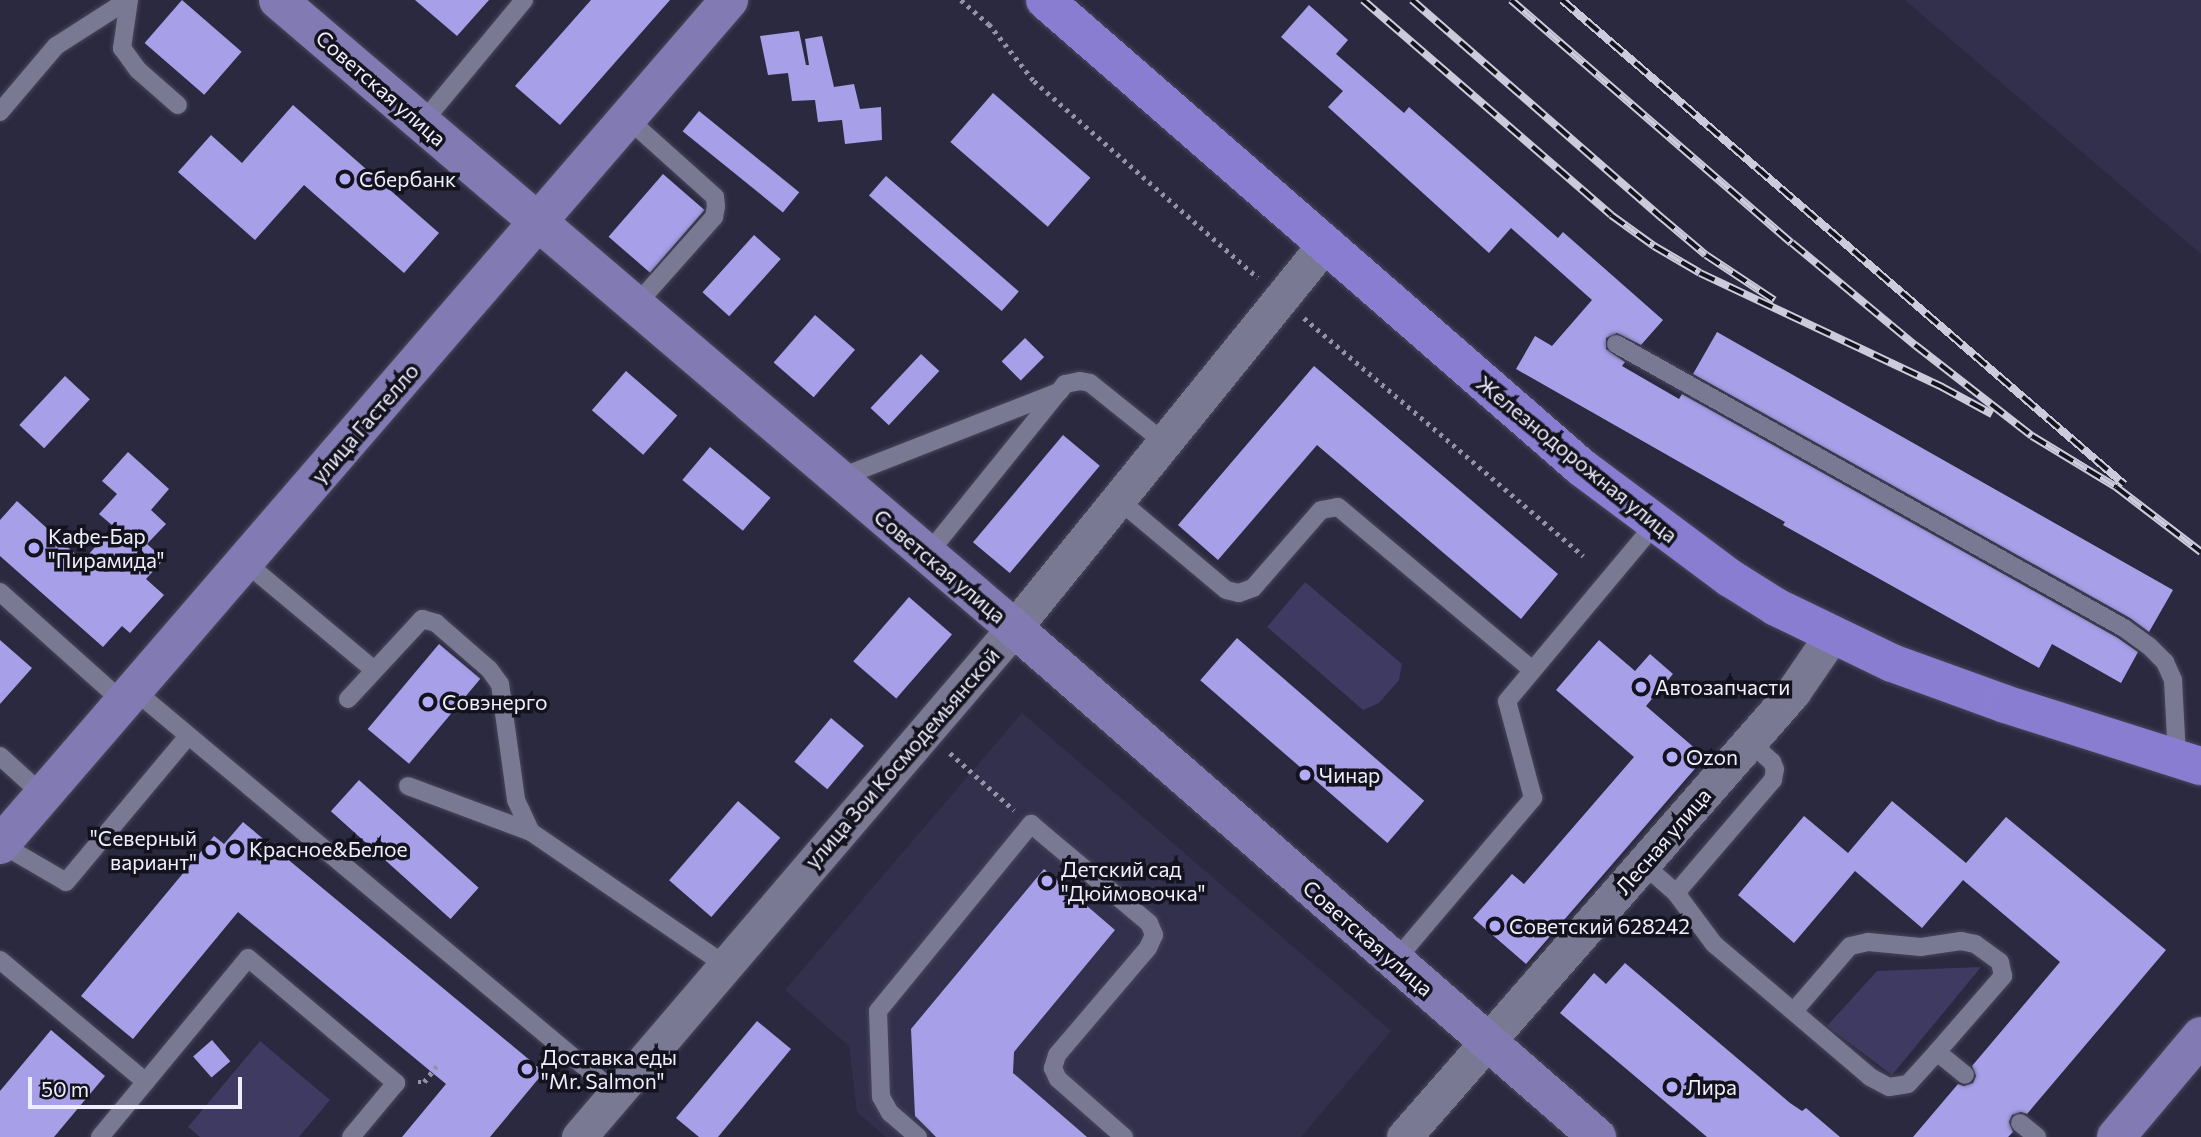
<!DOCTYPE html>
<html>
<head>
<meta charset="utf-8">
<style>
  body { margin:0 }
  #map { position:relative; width:2201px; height:1137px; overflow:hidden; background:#2b2940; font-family:Commissioner,sans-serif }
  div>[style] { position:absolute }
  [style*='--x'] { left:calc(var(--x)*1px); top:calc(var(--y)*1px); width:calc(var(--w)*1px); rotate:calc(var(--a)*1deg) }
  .built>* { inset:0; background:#33304e }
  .green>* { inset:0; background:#3e3a61 }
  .building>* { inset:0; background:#a7a0e9; transform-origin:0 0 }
  .path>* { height:4.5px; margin-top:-2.25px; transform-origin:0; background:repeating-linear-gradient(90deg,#9493a6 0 3.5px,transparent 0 8.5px) }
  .roads { filter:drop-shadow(0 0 2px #49465a) drop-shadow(0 0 2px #49465a) }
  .lane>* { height:18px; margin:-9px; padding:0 9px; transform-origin:9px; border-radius:9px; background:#7a7994 }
  .street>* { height:35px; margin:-17.5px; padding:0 17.5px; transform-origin:17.5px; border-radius:17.5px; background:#7a7994 }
  .secondary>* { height:38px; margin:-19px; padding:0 19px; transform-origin:19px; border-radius:19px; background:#827bb3 }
  .primary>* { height:38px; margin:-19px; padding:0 19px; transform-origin:19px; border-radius:19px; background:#897dd2 }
  .rail>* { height:8px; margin-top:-4px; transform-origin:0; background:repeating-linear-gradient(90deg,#14131d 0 16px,#cccbdc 0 32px); box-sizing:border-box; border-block:2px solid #cccbdc }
  .dots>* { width:19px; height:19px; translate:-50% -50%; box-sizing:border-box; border:4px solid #14131d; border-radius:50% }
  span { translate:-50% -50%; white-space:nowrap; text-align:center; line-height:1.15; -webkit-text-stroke:7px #14131d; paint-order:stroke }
  .street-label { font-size:21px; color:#efeefe }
  .poi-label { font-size:21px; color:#efeefe }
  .left { translate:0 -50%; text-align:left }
  .right { translate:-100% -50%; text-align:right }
  .scale { position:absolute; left:28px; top:1077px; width:214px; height:32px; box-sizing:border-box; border:4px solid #efeefe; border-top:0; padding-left:9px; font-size:21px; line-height:24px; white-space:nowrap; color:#efeefe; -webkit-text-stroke:5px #14131d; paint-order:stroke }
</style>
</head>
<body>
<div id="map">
  <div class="built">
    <i style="clip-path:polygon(1905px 0,2201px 0,2201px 254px)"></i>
    <i style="clip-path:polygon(1022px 713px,1391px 1031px,1301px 1137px,886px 1137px,857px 1112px,849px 1046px,785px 990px)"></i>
  </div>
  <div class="green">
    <i style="clip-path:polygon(1305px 582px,1402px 664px,1399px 680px,1379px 703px,1363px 710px,1267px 627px)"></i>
    <i style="clip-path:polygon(1981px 967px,1892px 1075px,1827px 1026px,1877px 971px)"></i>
    <i style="clip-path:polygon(260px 1041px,330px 1100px,299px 1137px,200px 1137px,188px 1127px)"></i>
  </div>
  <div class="building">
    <i style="left:182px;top:0;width:79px;height:57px;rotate:41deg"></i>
    <i style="clip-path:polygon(415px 0,489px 0,457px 36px)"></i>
    <i style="clip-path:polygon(591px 0,670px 0,560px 125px,515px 86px)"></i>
    <i style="clip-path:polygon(1309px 5px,1348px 40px,1336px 54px,1404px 113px,1409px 107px,1558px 238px,1563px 232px,1663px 320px,1641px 345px,1617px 333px,1606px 338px,1606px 349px,1625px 362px,1622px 366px,1679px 399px,1682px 394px,2118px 638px,2138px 652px,2121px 683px,2052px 644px,2039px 668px,1783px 525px,1785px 522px,1516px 369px,1535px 336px,1552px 346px,1592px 300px,1511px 228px,1489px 253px,1328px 107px,1343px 91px,1281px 37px)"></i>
    <i style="clip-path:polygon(799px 31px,806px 65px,809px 65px,805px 39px,822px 36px,834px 87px,854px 84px,860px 109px,881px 107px,882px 140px,845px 144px,842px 120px,818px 122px,815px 100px,792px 101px,788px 73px,768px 75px,760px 36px)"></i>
    <i style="left:993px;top:93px;width:129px;height:65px;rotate:41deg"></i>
    <i style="clip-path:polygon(293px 105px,439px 233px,404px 273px,304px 185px,255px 240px,178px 172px,211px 135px,242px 163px)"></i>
    <i style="left:699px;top:111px;width:129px;height:26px;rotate:39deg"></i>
    <i style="left:663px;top:174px;width:55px;height:83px;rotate:41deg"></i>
    <i style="left:886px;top:176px;width:176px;height:26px;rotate:41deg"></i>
    <i style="left:754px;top:235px;width:36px;height:77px;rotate:42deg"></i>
    <i style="left:815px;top:315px;width:53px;height:63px;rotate:41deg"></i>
    <i style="clip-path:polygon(1717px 332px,2173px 590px,2149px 632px,2130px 618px,1693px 374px)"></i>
    <i style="left:1025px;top:338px;width:27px;height:33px;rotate:45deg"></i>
    <i style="left:921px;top:354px;width:25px;height:74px;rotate:43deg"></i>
    <i style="clip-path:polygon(1314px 366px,1558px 574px,1521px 619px,1317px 445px,1218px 560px,1178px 525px)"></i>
    <i style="left:626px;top:371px;width:68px;height:52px;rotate:41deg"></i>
    <i style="left:65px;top:376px;width:34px;height:67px;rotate:43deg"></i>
    <i style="left:1063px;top:435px;width:48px;height:140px;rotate:40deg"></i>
    <i style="left:710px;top:447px;width:79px;height:43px;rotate:40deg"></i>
    <i style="clip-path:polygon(128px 452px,169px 489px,151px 510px,166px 524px,147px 544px,164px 559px,146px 579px,164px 595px,130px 633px,122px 626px,103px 647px,0 556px,0 520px,17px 501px,83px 561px,113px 526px,99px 514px,117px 494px,102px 481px)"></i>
    <i style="left:909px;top:597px;width:57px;height:85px;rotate:41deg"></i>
    <i style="left:1237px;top:638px;width:248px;height:56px;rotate:41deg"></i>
    <i style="clip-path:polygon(0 640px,32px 668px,0 704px)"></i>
    <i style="clip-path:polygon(1599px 640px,1635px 671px,1650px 654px,1673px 674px,1646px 706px,1705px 757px,1526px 964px,1473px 918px,1512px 874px,1524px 884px,1634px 757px,1556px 690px)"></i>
    <i style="left:439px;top:644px;width:54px;height:111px;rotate:40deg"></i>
    <i style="left:831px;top:718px;width:43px;height:57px;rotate:40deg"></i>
    <i style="left:359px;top:780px;width:161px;height:42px;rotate:42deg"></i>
    <i style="left:738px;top:801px;width:56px;height:105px;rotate:41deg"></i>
    <i style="clip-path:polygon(1892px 801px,1966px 863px,2006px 817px,2166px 950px,2027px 1114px,2021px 1112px,2012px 1115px,2009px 1122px,2013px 1132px,2008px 1137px,1913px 1137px,1958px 1084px,1964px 1086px,1973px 1083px,1976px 1076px,1972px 1066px,2060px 962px,1963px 880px,1922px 928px,1855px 871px,1794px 943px,1738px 895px,1804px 816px,1848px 853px)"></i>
    <i style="clip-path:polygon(243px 822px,544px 1072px,490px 1137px,402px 1137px,446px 1084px,238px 912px,133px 1039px,81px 996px,214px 836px,224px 844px)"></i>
    <i style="clip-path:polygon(1044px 869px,1115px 930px,1014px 1052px,1013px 1073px,1087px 1137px,936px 1137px,915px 1116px,911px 1029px)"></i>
    <i style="clip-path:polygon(1625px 963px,1790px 1103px,1802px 1111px,1806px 1108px,1840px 1137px,1707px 1137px,1560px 1013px,1594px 973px,1606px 984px)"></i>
    <i style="clip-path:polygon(757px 1021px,791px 1049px,718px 1137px,699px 1137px,676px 1118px)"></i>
    <i style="clip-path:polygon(51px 1030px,105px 1076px,54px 1137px,0 1137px,0 1091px)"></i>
    <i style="left:212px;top:1040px;width:28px;height:25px;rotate:49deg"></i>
  </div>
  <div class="path">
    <i style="--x:961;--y:0;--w:37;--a:41"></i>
    <i style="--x:989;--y:24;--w:73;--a:51.7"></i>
    <i style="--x:1034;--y:81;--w:298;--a:41.3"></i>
    <i style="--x:1304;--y:318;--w:367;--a:40.4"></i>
    <i style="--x:950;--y:753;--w:86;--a:41.7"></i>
    <i style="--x:418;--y:1082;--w:6;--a:0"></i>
    <i style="--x:424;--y:1082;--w:24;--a:-52"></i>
  </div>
  <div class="roads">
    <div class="lane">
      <i style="--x:129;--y:0;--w:49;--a:98.3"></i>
      <i style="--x:122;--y:48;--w:27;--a:54"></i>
      <i style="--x:138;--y:70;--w:53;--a:41.2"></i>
      <i style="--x:0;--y:112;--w:87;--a:-49.7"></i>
      <i style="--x:56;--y:46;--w:85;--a:-32.6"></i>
      <i style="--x:627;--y:118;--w:118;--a:41.9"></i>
      <i style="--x:715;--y:197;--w:9;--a:84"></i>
      <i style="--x:716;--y:206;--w:11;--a:100"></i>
      <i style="--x:714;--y:217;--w:119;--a:131.6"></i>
      <i style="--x:422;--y:123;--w:160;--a:-50.3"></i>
      <i style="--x:1616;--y:344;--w:582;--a:29.21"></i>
      <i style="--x:2124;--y:628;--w:31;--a:36"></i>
      <i style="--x:2149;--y:646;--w:23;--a:45"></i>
      <i style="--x:2165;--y:662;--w:20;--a:66"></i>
      <i style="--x:2173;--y:680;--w:77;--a:87"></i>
      <i style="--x:839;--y:478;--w:236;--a:-21.4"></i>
      <i style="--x:1059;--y:392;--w:10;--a:-53"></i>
      <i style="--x:1065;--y:384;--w:15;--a:-11"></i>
      <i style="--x:1080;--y:381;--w:10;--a:11"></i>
      <i style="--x:1090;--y:383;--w:96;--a:38.7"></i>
      <i style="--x:1120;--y:501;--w:138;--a:40"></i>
      <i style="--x:1226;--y:590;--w:13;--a:13"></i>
      <i style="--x:1239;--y:593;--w:15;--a:-20"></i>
      <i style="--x:1253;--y:588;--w:103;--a:-48.9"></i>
      <i style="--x:1321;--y:510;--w:17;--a:-10"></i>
      <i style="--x:1338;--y:507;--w:253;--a:40"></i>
      <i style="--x:927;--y:555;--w:207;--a:-51.1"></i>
      <i style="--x:245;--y:562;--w:168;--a:39.9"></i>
      <i style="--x:0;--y:592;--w:165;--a:41.8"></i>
      <i style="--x:134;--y:690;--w:628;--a:39.9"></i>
      <i style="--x:348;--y:699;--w:109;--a:-47.2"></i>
      <i style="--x:422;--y:619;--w:15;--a:16"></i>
      <i style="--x:436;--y:623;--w:70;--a:41"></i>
      <i style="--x:489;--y:669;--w:19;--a:54"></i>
      <i style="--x:500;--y:684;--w:117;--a:82.1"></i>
      <i style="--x:516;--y:800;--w:35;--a:65"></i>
      <i style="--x:531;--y:832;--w:234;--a:34.4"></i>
      <i style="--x:0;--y:756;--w:58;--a:42.2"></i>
      <i style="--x:408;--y:786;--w:131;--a:20.5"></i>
      <i style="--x:1;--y:844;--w:75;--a:30.3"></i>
      <i style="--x:66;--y:882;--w:190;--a:-50.1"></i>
      <i style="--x:1643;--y:864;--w:44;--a:41.3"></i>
      <i style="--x:1676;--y:893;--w:64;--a:53.3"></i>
      <i style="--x:1714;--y:944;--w:205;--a:40.4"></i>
      <i style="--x:1870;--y:1077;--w:21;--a:28"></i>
      <i style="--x:1889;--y:1087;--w:19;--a:-9"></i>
      <i style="--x:1908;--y:1084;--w:43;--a:-47.8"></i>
      <i style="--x:1937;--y:1052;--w:101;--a:-49"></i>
      <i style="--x:2003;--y:976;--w:14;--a:-102"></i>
      <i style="--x:2000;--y:962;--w:31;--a:-144"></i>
      <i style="--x:1975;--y:944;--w:14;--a:-168"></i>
      <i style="--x:1961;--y:941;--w:40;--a:171.5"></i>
      <i style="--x:1921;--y:947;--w:53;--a:-174.6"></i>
      <i style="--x:1868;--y:942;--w:18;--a:167"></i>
      <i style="--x:1850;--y:946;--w:86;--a:130.7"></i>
      <i style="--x:1676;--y:893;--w:149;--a:-49.4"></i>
      <i style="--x:1773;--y:780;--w:11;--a:-80"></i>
      <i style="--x:1775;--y:769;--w:8;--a:-113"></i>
      <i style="--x:1772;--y:762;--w:30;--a:-138"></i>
      <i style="--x:0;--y:960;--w:190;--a:39.9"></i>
      <i style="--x:1395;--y:961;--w:214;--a:-49.7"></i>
      <i style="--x:1533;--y:798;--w:100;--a:-105"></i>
      <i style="--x:1507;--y:701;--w:229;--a:-50.1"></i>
      <i style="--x:1937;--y:1052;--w:36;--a:39"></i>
      <i style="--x:2020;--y:1123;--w:22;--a:39"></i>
      <i style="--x:100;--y:1137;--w:232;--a:-50.4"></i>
      <i style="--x:248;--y:958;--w:194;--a:40.2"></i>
      <i style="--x:396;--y:1083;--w:70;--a:129.8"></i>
      <i style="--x:918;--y:1137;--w:37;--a:-139"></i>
      <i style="--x:890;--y:1113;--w:18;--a:-119"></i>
      <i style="--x:881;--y:1097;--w:86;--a:-92"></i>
      <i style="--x:878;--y:1011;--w:242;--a:-50.7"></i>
      <i style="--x:1031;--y:824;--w:154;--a:40"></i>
      <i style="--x:1149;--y:923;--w:13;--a:67"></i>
      <i style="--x:1154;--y:935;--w:14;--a:115"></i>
      <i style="--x:1148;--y:948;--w:140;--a:130.4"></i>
      <i style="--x:1057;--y:1055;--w:14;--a:107"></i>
      <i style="--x:1053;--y:1068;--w:12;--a:66"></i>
      <i style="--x:1058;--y:1079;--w:88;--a:41.3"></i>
    </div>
    <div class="street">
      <i style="--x:579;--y:1137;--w:670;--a:-49.48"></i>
      <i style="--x:1014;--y:628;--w:494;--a:-51"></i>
      <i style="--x:1404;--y:1137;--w:591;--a:-48.84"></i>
      <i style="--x:1793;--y:692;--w:69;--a:-55.6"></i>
    </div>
    <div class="secondary">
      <i style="--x:278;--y:0;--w:968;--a:40.47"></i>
      <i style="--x:1014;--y:628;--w:774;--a:41.12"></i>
      <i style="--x:0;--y:845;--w:1116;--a:-49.21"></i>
      <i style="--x:2116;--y:1137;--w:132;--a:-49.9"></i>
    </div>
    <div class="primary">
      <i style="--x:1045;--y:0;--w:711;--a:41.06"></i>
      <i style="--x:1581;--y:467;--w:186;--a:36.7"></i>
      <i style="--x:1730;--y:578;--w:54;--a:32.2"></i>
      <i style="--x:1776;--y:607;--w:129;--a:25.8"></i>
      <i style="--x:1892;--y:663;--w:120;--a:19.9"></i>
      <i style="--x:2005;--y:704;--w:206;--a:17.6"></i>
    </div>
  </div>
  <div class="rail">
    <i style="--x:1363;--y:0;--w:328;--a:40.9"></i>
    <i style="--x:1611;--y:215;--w:53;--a:35.8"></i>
    <i style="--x:1654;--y:246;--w:53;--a:30.4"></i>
    <i style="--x:1700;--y:273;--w:268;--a:25.2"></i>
    <i style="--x:1942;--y:387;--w:57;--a:28.4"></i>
    <i style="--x:1412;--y:0;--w:332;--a:41.1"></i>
    <i style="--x:1662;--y:218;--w:57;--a:40.1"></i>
    <i style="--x:1706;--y:255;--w:82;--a:33.5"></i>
    <i style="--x:1511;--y:0;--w:371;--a:40.9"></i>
    <i style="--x:1792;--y:243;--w:160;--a:39.7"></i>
    <i style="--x:1915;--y:345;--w:148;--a:37.9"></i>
    <i style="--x:2032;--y:436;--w:98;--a:31.3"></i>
    <i style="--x:2116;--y:487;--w:107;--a:37.4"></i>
    <i style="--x:1562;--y:0;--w:742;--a:40.74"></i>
  </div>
  <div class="dots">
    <i style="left:345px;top:179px;background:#b3acf9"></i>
    <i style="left:34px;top:548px;background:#b3acf9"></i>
    <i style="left:1641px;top:687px;background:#b3acf9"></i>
    <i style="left:428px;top:702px;background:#b3acf9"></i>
    <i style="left:1672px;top:757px;background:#b3acf9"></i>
    <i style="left:1305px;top:775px;background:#b3acf9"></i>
    <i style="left:235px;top:849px;background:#b3acf9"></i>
    <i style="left:211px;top:850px;background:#b3acf9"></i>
    <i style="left:1047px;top:881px;background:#b3acf9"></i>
    <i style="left:1495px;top:926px;background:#b3acf9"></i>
    <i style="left:527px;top:1069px;background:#b3acf9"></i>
    <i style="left:1672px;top:1087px;background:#b3acf9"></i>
  </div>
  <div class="street-label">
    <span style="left:381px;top:88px;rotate:41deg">Советская улица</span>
    <span style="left:365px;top:423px;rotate:-49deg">улица Гастелло</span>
    <span style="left:1577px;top:459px;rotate:39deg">Железнодорожная улица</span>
    <span style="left:940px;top:566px;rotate:40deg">Советская улица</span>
    <span style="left:902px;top:758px;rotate:-49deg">улица Зои Космодемьянской</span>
    <span style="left:1663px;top:841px;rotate:-49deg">Лесная улица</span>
    <span style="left:1368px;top:938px;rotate:41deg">Советская улица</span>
  </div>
  <div class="poi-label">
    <span class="left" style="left:359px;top:179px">Сбербанк</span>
    <span class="left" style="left:48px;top:548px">Кафе-Бар<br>"Пирамида"</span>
    <span class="left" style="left:1655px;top:687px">Автозапчасти</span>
    <span class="left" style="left:442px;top:702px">Совэнерго</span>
    <span class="left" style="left:1686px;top:757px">Ozon</span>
    <span class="left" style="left:1319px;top:775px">Чинар</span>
    <span class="right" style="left:197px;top:850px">"Северный<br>вариант"</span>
    <span class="left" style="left:249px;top:849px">Красное&amp;Белое</span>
    <span class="left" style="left:1061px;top:881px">Детский сад<br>"Дюймовочка"</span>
    <span class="left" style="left:1509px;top:926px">Советский 628242</span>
    <span class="left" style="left:541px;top:1069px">Доставка еды<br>"Mr. Salmon"</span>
    <span class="left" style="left:1686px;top:1087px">Лира</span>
  </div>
  <div class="scale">50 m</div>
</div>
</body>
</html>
